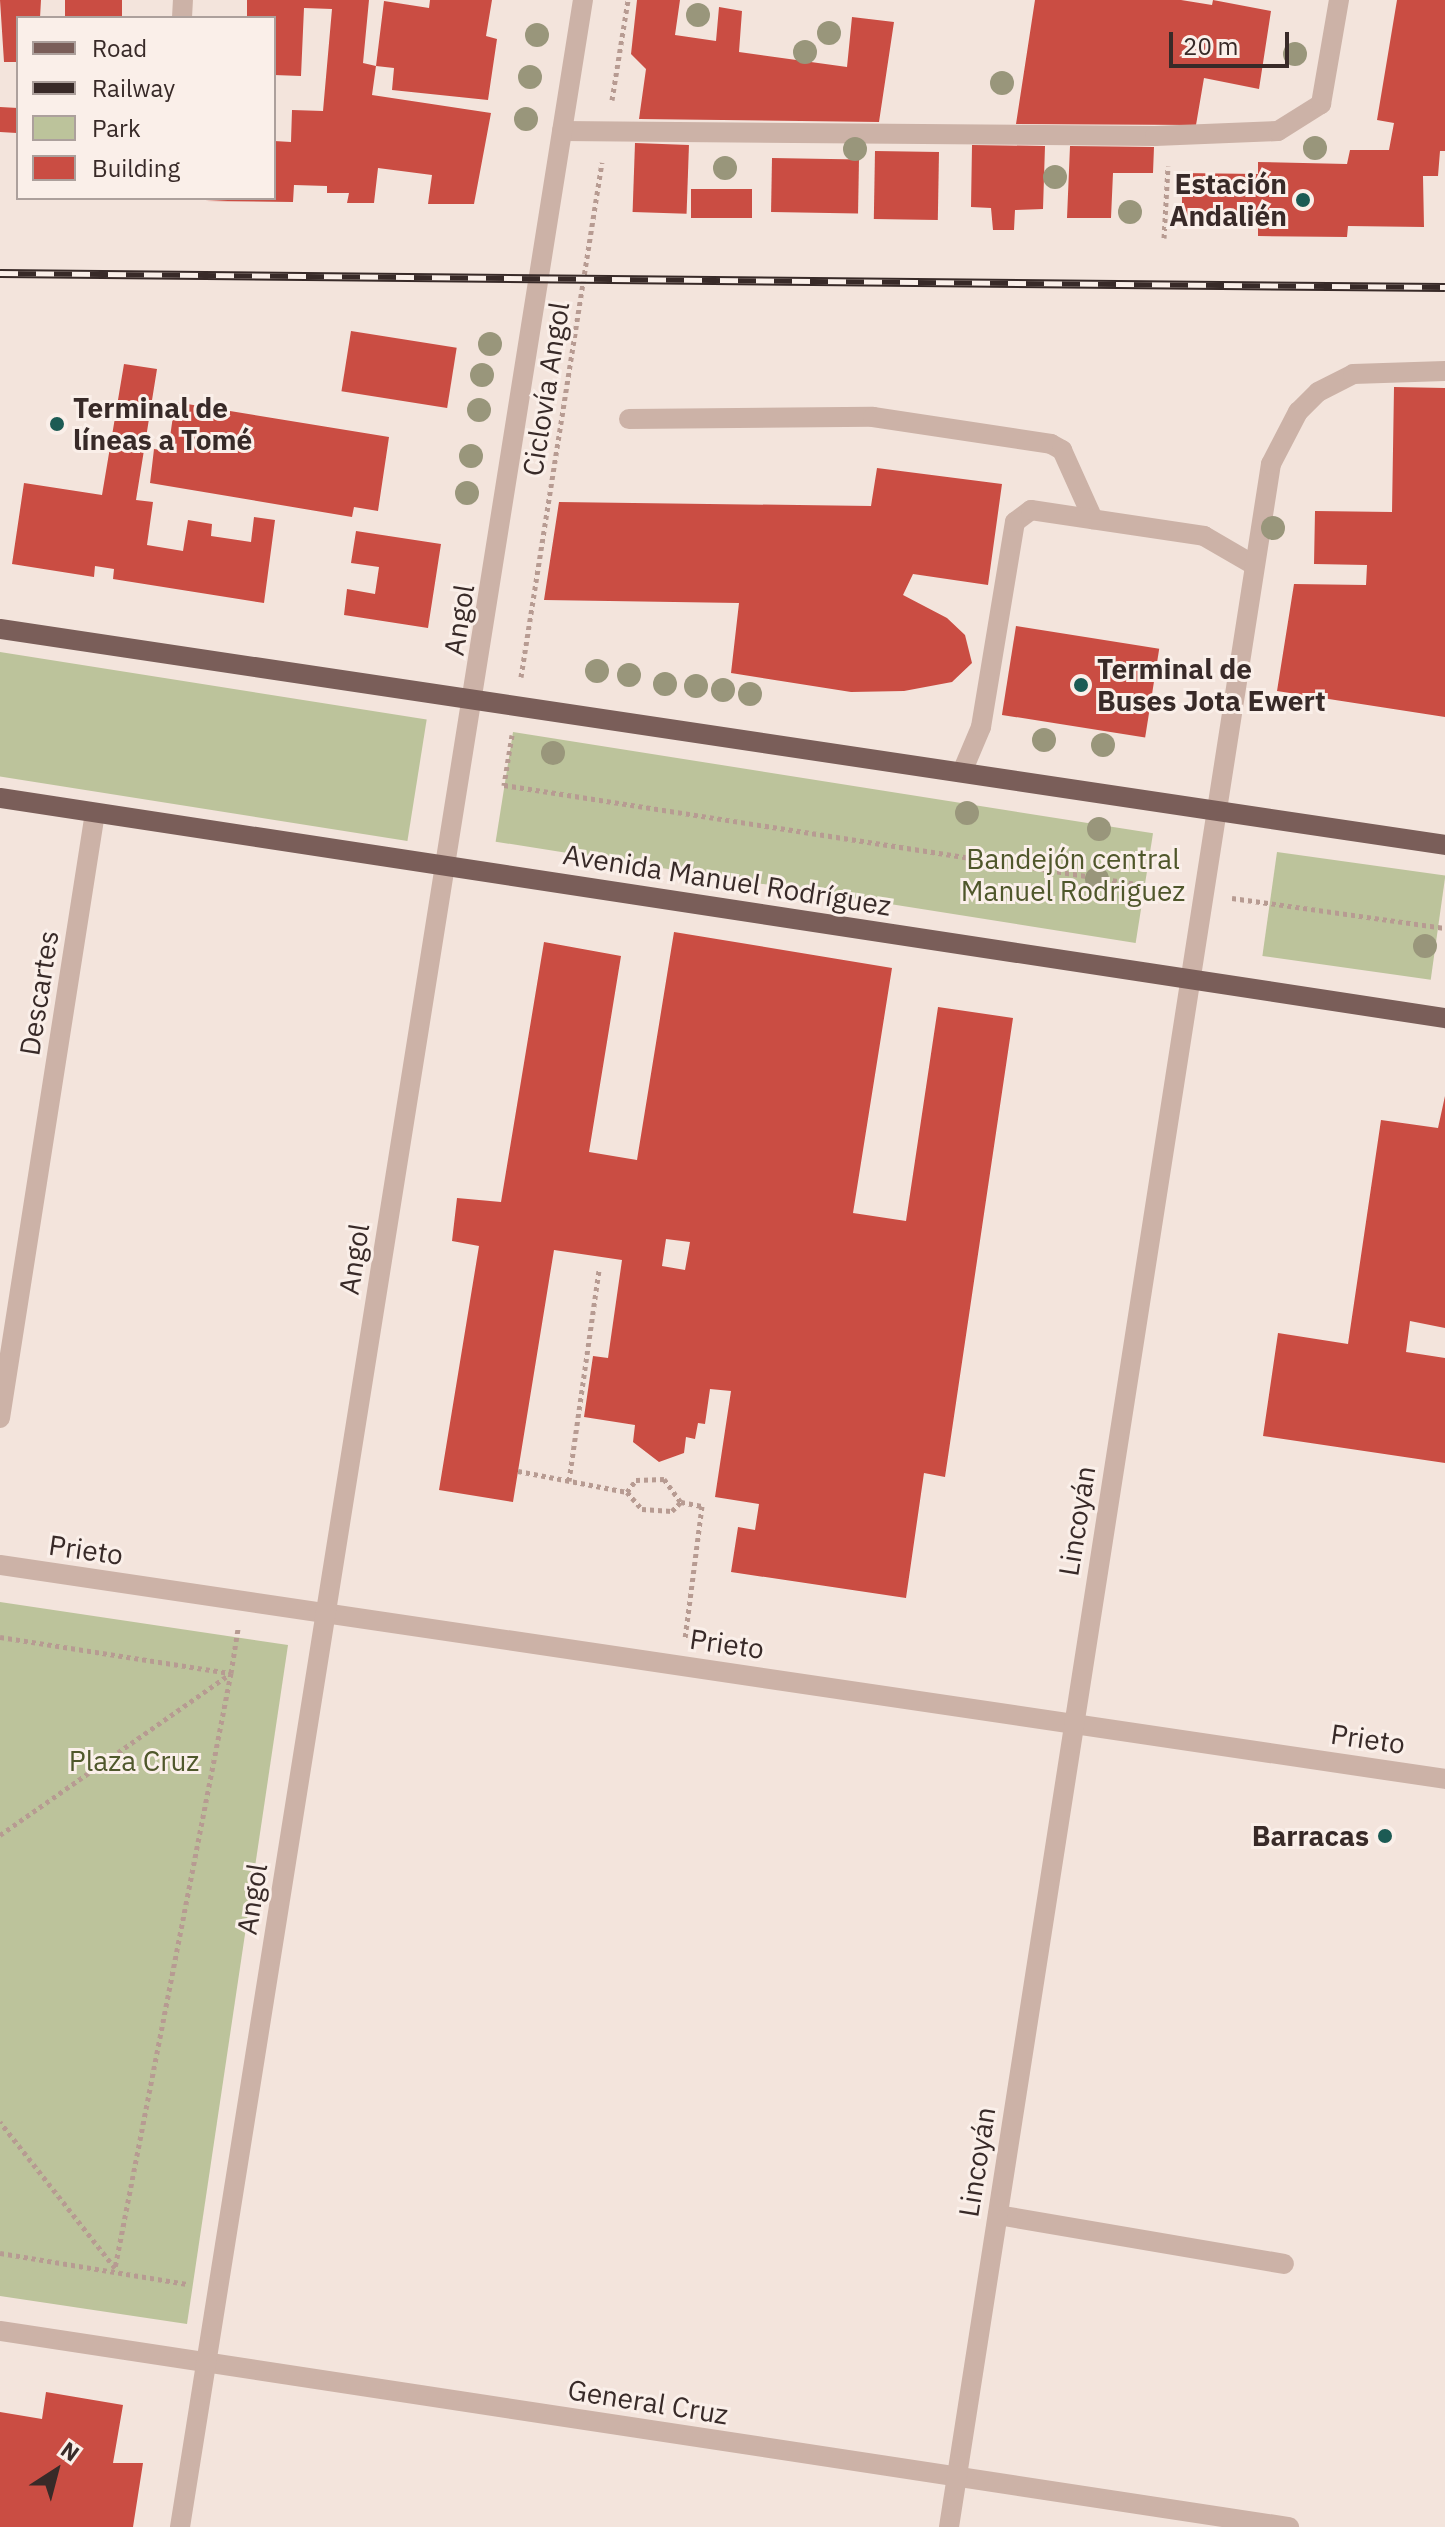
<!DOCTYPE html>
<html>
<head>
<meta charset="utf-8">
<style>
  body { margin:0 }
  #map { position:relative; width:1445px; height:2527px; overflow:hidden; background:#f3e4dc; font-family:"IBM Plex Sans",sans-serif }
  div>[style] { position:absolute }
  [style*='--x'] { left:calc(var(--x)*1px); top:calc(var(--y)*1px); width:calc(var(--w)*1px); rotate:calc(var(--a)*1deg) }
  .green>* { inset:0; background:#bcc39b; transform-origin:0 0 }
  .building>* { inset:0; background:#ca4d43; transform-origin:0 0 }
  .path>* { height:5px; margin-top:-2.5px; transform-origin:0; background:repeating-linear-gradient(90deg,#b79b92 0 4px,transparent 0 8px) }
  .minor>* { height:20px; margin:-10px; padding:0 10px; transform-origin:10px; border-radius:10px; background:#ccb2a7 }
  .major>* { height:20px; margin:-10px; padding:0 10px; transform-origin:10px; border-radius:10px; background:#7a5e59 }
  .rail>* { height:9px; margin-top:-4.5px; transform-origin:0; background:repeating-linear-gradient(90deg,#faefe9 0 18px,#382a28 0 36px); box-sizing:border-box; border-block:2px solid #382a28 }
  .trees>* { width:24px; height:24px; margin:-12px; border-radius:50%; background:#99967b }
  .dots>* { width:22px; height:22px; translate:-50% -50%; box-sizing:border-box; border:4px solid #faefe9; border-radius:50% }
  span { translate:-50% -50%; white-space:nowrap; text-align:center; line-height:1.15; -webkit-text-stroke:6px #faefe9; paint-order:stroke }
  .poi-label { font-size:28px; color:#382a28; font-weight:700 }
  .right { translate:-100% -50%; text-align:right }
  .left { translate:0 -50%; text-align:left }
  .street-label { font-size:28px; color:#382a28 }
  .park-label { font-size:28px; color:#4f572b }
  .legend { position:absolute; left:16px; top:16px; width:260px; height:184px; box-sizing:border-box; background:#faefe9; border:2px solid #aca09c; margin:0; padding:10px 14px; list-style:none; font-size:24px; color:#382a28 }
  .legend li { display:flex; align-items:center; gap:16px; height:40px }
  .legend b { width:40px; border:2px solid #aca09c }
  .north { position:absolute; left:16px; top:2431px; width:80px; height:80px; -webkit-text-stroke:6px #faefe9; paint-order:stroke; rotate:36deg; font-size:22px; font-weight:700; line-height:32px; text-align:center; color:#382a28 }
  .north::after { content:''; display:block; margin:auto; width:28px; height:36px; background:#382a28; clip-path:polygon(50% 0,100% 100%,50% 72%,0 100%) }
  .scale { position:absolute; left:1169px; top:32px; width:120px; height:36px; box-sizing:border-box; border:4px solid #382a28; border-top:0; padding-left:10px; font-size:24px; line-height:28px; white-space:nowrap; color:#382a28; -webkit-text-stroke:6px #faefe9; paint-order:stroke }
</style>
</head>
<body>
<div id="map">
  <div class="green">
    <i style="left:0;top:652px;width:432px;height:123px;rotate:9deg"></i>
    <i style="left:513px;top:732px;width:648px;height:111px;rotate:9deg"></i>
    <i style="left:1277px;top:852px;width:170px;height:105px;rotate:8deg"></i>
    <i style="clip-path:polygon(0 1602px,288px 1645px,187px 2324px,0 2296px)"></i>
  </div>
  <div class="building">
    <i style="clip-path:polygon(0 0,41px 0,40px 18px,18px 18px,18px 62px,4px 62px)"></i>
    <i style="left:65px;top:0;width:57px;height:18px"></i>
    <i style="clip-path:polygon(247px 0,369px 0,363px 63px,376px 66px,372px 95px,491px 113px,474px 204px,428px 204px,432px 175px,378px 168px,374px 203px,347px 203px,349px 193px,327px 193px,327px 186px,294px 185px,293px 202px,205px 201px,274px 198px,274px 141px,291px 142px,292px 110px,323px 111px,332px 9px,304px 8px,301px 76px,274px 75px,274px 18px,247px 18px)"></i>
    <i style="clip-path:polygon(430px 0,492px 0,486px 36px,497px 39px,488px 100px,392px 90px,394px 68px,376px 66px,384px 1px,429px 8px)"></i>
    <i style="clip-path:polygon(637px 0,680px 0,675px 35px,716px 41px,719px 7px,742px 11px,739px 52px,847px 67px,852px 17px,894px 22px,879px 122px,639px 119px,646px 69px,631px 54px)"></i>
    <i style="clip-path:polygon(1035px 0,1181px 0,1212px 5px,1213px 0,1271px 11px,1259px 89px,1204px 78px,1196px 125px,1016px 124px)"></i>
    <i style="clip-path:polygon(1397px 0,1445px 0,1445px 151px,1440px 151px,1438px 176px,1423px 176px,1424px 227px,1348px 226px,1347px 237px,1258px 236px,1258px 225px,1182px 224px,1182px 173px,1258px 174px,1258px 162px,1347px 164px,1350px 150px,1389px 150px,1394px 123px,1377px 120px)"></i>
    <i style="left:0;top:107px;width:18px;height:25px;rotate:3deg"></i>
    <i style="left:635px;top:143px;width:54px;height:69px;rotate:2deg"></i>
    <i style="clip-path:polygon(972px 145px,1045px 146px,1043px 209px,1015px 210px,1014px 230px,993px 230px,991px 208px,971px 207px)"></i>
    <i style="clip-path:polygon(1070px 146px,1154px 147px,1153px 173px,1113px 173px,1111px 218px,1067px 218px)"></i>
    <i style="left:875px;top:151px;width:64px;height:68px;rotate:1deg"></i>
    <i style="left:772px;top:158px;width:87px;height:54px;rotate:1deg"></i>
    <i style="left:691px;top:189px;width:61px;height:29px"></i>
    <i style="left:351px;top:331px;width:107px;height:61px;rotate:9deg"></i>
    <i style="clip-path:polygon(124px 364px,157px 369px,136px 500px,153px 502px,147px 545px,183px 551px,188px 520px,212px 524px,211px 536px,251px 542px,254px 517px,275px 520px,264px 603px,113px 579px,114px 569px,95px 566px,94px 577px,12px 564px,24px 483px,102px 495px)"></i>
    <i style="clip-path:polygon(1394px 387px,1445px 388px,1445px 717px,1277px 691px,1294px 584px,1366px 585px,1367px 565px,1314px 564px,1315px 511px,1392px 512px)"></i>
    <i style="clip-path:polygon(175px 402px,389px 437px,378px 511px,354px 507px,352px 517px,150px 483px,154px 449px,168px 451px)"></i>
    <i style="clip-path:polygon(877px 468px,1002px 484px,988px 585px,913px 574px,903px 595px,947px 618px,965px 635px,972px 663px,952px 682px,904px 691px,851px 692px,731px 673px,739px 603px,544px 600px,559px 502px,871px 506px)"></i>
    <i style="clip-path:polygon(356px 531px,441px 544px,428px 628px,344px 615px,347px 589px,375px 594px,379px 567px,351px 563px)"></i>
    <i style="left:1016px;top:626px;width:145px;height:90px;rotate:9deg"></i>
    <i style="clip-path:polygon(evenodd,674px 932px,892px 968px,853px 1213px,906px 1221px,938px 1007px,1013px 1018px,945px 1477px,924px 1473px,906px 1598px,731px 1572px,738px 1527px,755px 1530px,759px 1504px,715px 1497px,731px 1391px,710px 1389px,705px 1424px,698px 1423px,695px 1439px,686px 1437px,684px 1453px,659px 1462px,633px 1442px,635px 1425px,584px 1417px,593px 1356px,608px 1358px,622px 1260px,554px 1250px,513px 1502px,439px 1490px,479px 1246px,452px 1241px,457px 1198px,501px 1202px,544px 942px,621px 956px,589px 1152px,637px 1160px,674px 932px,666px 1239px,690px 1242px,685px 1270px,662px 1266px,666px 1239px)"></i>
    <i style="clip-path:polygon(1445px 1096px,1445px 1328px,1410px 1321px,1406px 1352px,1445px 1358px,1445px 1463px,1263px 1436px,1278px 1333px,1348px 1344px,1381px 1120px,1438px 1128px)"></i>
    <i style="clip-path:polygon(46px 2392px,123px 2405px,113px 2463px,143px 2463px,133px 2527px,0 2527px,0 2412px,42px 2419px)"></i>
  </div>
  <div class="path">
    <i style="--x:612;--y:100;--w:101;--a:-80.9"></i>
    <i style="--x:1164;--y:238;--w:72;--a:-86.8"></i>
    <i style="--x:521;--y:677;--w:521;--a:-81.06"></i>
    <i style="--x:512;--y:735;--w:51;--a:99.1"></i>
    <i style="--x:504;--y:785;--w:679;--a:8.89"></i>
    <i style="--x:1232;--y:898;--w:215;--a:8"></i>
    <i style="--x:518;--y:1471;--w:111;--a:10.9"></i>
    <i style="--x:569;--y:1481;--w:214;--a:-81.9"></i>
    <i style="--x:627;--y:1492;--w:15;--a:-53"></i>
    <i style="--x:636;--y:1480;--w:28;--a:-2"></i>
    <i style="--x:664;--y:1479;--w:29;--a:54"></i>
    <i style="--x:627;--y:1492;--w:23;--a:49"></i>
    <i style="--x:642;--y:1509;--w:30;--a:4"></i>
    <i style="--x:672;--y:1511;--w:13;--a:-45"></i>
    <i style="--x:681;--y:1502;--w:21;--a:11"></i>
    <i style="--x:702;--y:1506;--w:134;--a:97.3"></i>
    <i style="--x:0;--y:1637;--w:234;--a:8.9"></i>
    <i style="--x:231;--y:1673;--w:606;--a:101.03"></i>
    <i style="--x:115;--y:2268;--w:186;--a:-128.2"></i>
    <i style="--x:0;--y:1835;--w:282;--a:-35"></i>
    <i style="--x:231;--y:1673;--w:45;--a:-81"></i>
    <i style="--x:0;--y:2253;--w:191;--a:9.4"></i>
  </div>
  <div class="minor">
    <i style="--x:182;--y:18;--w:18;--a:-87"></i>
    <i style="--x:562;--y:131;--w:593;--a:0.48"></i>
    <i style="--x:1155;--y:136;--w:123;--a:-2.3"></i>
    <i style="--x:1278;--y:131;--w:51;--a:-32.1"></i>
    <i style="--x:1321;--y:104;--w:106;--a:-80.2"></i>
    <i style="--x:629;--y:419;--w:244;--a:-0.5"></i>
    <i style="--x:873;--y:417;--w:180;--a:8.6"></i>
    <i style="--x:1051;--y:444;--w:13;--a:29"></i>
    <i style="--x:1062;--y:450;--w:76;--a:65.8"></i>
    <i style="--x:962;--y:772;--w:49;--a:-67.1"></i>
    <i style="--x:981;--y:727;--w:208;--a:-80.6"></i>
    <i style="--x:1015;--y:522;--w:20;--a:-37"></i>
    <i style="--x:1031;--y:510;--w:175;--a:8.5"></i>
    <i style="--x:1204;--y:536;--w:58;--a:30.1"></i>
    <i style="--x:0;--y:1418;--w:612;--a:-81.08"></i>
    <i style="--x:0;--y:1565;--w:1461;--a:8.42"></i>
    <i style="--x:998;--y:2215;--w:290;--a:9.7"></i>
    <i style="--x:0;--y:2331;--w:1304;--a:8.65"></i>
    <i style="--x:180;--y:2527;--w:2559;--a:-80.94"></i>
    <i style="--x:949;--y:2527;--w:2088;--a:-81.13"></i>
    <i style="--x:1271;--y:464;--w:59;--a:-62.6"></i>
    <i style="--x:1298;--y:412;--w:28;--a:-45"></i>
    <i style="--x:1318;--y:392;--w:39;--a:-27"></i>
    <i style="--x:1353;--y:374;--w:92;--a:-1.9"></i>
  </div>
  <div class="major">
    <i style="--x:0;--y:629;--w:1461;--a:8.5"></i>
    <i style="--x:0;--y:798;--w:1462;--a:8.66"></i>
  </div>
  <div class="rail">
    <i style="--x:0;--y:273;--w:1445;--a:0.56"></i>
  </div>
  <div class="trees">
    <i style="left:698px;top:15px"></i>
    <i style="left:829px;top:33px"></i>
    <i style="left:537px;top:35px"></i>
    <i style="left:805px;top:52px"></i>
    <i style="left:1295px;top:54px"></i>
    <i style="left:530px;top:77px"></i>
    <i style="left:1002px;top:83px"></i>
    <i style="left:526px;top:119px"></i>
    <i style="left:1315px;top:148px"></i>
    <i style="left:855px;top:149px"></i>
    <i style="left:725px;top:168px"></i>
    <i style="left:1055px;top:177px"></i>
    <i style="left:1130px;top:212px"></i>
    <i style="left:490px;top:344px"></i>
    <i style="left:482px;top:375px"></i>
    <i style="left:479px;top:410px"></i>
    <i style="left:471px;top:456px"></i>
    <i style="left:467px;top:493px"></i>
    <i style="left:1273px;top:528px"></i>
    <i style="left:597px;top:671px"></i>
    <i style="left:629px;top:675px"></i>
    <i style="left:665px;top:684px"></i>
    <i style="left:696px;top:686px"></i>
    <i style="left:723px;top:690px"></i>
    <i style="left:750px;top:694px"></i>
    <i style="left:1044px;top:740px"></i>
    <i style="left:1103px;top:745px"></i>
    <i style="left:553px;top:753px"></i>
    <i style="left:967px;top:813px"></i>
    <i style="left:1099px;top:829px"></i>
    <i style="left:1097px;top:879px"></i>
    <i style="left:1425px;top:946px"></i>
  </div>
  <div class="dots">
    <i style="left:1303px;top:200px;background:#1c5b54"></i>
    <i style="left:57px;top:424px;background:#1c5b54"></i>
    <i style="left:1081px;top:685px;background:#1c5b54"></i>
    <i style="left:1385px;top:1836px;background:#1c5b54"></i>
  </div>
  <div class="poi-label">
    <span class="right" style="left:1287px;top:200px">Estación<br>Andalién</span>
    <span class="left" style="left:73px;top:424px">Terminal de<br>líneas a Tomé</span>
    <span class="left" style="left:1097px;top:685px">Terminal de<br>Buses Jota Ewert</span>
    <span class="right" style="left:1369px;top:1836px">Barracas</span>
  </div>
  <div class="street-label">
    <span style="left:546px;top:389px;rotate:-81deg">Ciclovía Angol</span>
    <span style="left:459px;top:620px;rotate:-81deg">Angol</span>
    <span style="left:727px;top:880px;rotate:9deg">Avenida Manuel Rodríguez</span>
    <span style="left:39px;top:993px;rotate:-81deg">Descartes</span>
    <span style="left:354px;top:1259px;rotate:-81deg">Angol</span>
    <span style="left:1077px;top:1521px;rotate:-81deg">Lincoyán</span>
    <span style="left:86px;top:1550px;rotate:8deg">Prieto</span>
    <span style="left:727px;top:1644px;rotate:8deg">Prieto</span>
    <span style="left:1368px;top:1739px;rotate:8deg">Prieto</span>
    <span style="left:252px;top:1899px;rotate:-81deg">Angol</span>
    <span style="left:977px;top:2162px;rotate:-81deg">Lincoyán</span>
    <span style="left:648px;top:2402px;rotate:9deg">General Cruz</span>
  </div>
  <div class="park-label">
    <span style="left:1073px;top:875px">Bandejón central<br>Manuel Rodriguez</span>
    <span style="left:134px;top:1761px">Plaza Cruz</span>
  </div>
  <ul class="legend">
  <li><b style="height:10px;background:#7a5e59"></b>Road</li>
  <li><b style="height:10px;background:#382a28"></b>Railway</li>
  <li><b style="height:22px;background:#bcc39b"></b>Park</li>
  <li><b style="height:22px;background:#ca4d43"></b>Building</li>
  </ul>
  <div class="north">N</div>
  <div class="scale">20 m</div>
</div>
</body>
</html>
